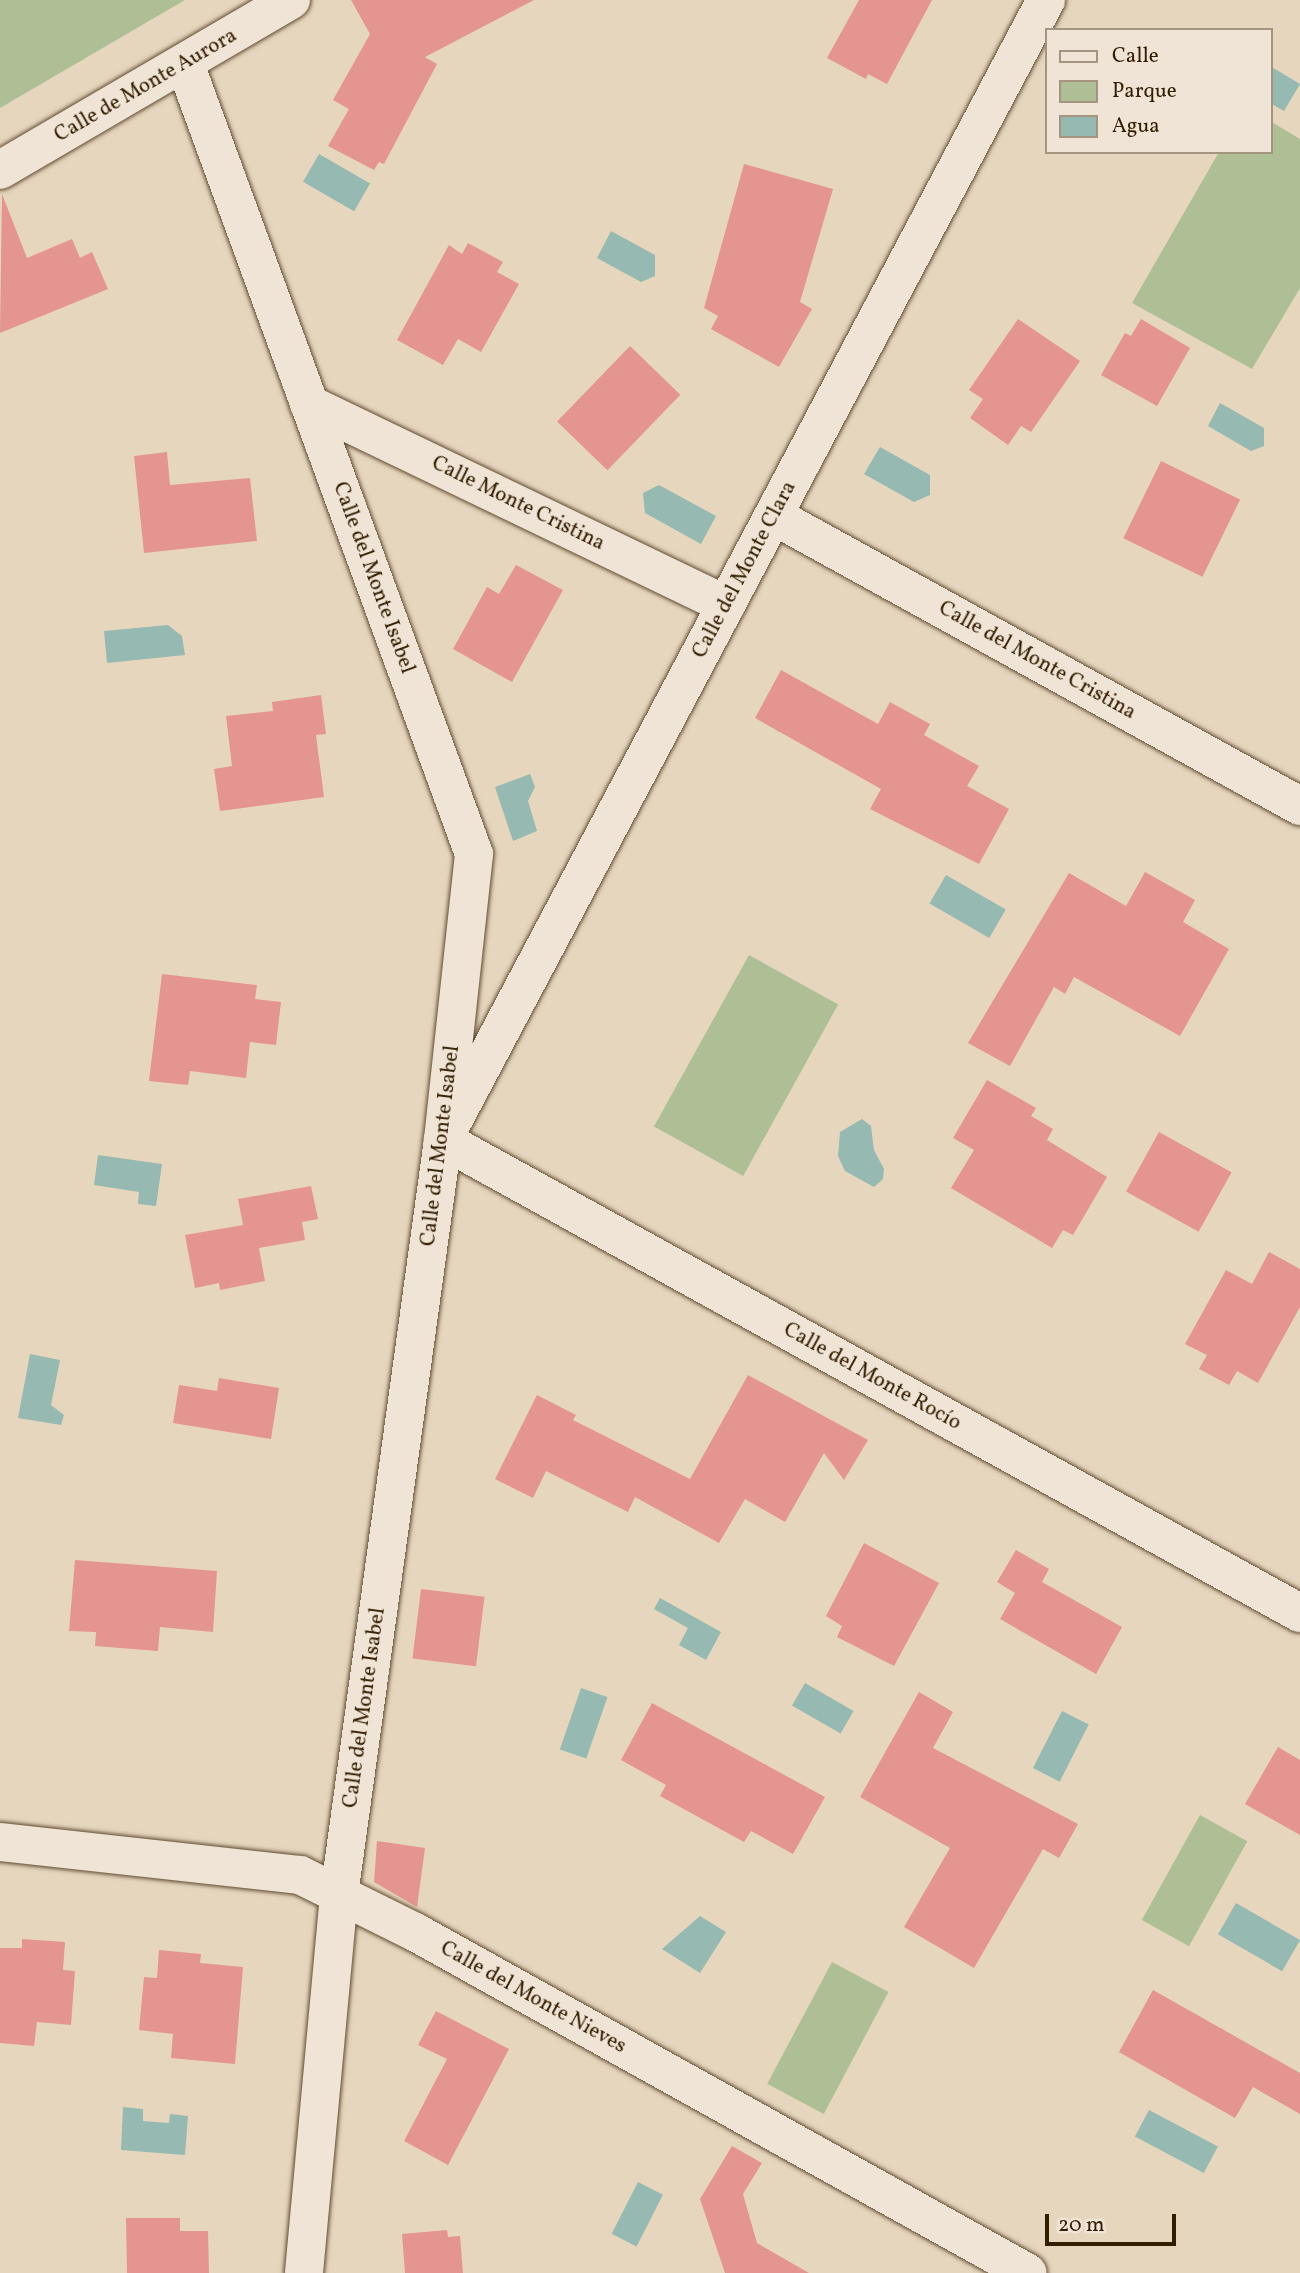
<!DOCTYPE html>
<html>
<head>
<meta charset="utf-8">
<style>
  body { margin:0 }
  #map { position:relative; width:1300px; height:2273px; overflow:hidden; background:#e6d6be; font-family:Vollkorn,serif }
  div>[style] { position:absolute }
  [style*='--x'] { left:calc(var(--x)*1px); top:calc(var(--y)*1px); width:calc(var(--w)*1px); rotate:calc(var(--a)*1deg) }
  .green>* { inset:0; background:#aebf96; transform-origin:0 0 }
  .water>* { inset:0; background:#96b9b1; transform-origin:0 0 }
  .building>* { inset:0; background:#e4958f; transform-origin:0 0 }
  .roads { filter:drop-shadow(0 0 2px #604b30) drop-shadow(0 0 2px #604b30) }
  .minor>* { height:38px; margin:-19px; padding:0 19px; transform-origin:19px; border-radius:19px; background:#efe4d5 }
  span { translate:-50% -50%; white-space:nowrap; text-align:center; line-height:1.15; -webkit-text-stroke:5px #efe4d5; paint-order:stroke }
  .street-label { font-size:21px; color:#331d00 }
  .legend { position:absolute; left:1045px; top:28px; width:228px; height:126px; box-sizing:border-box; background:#efe4d5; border:2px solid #a49480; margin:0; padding:9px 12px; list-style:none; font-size:21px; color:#331d00 }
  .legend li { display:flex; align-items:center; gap:14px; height:35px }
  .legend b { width:35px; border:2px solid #a49480 }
  .scale { position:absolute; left:1045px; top:2214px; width:131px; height:32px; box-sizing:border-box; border:4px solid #331d00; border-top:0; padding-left:9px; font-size:21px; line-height:24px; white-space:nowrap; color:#331d00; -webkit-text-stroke:5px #efe4d5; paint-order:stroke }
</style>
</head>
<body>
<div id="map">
  <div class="green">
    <i style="clip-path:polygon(0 0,185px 0,0 108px)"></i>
    <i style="clip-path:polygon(1270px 121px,1300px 139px,1300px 288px,1252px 369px,1132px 303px,1219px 152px,1270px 152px)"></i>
    <i style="left:749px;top:955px;width:102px;height:196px;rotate:29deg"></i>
    <i style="left:1200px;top:1815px;width:54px;height:120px;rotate:29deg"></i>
    <i style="left:832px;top:1962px;width:64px;height:138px;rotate:28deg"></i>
  </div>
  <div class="water">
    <i style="clip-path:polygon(1270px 66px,1300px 84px,1284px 111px,1270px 103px)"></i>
    <i style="left:319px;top:154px;width:59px;height:32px;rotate:30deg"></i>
    <i style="clip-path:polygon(611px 231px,655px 255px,655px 276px,641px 282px,597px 258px)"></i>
    <i style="clip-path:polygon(1220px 403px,1264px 428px,1264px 446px,1251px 451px,1208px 426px)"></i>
    <i style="clip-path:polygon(880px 447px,930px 475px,930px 495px,914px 502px,864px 474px)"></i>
    <i style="clip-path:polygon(659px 485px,716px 516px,701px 544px,645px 513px,643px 493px)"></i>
    <i style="clip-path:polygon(168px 625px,182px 636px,185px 655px,107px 663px,104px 631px)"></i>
    <i style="clip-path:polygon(530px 774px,535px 787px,528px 801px,537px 831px,513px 841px,495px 787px)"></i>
    <i style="left:946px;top:875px;width:69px;height:33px;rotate:30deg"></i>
    <i style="clip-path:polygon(862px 1119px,871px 1126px,874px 1150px,884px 1169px,883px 1179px,874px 1187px,845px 1171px,838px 1156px,840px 1132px)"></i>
    <i style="clip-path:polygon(98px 1155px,162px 1164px,156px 1206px,138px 1204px,139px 1192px,94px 1185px)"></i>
    <i style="clip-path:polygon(30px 1354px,60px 1360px,51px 1405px,64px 1415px,61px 1425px,18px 1418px)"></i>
    <i style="clip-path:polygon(660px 1598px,721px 1632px,706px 1660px,679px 1645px,688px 1628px,654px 1609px)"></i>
    <i style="left:805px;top:1683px;width:56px;height:26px;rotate:30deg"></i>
    <i style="left:581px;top:1688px;width:28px;height:65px;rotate:19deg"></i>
    <i style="left:1062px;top:1711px;width:30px;height:64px;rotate:27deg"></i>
    <i style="left:1236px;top:1903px;width:74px;height:36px;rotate:30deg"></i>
    <i style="clip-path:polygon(700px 1916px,726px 1932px,700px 1973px,662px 1949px)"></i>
    <i style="clip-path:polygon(123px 2107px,143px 2109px,143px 2121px,169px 2123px,170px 2114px,188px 2116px,185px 2155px,121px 2150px)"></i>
    <i style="left:1149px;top:2110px;width:78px;height:30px;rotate:28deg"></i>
    <i style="left:638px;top:2182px;width:28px;height:58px;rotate:27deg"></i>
  </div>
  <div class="building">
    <i style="clip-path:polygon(351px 0,534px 0,425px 57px,437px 64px,384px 164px,379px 162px,374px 170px,328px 146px,349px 109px,333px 100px,370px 34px)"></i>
    <i style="clip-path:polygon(859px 0,932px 0,887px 84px,868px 74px,866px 79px,827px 58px)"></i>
    <i style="clip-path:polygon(744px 164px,833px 189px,800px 302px,812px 309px,779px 367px,711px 329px,718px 316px,704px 308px)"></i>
    <i style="clip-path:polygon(2px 194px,27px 258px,72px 239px,80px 258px,92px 252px,108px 289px,0 333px)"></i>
    <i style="clip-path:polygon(468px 243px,503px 262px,497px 272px,519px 284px,481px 352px,458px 339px,443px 365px,397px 340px,449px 245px,462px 254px)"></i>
    <i style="clip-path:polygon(1018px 319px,1080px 361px,1031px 432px,1021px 426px,1008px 445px,970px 418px,983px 399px,969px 390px)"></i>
    <i style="clip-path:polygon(1141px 319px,1190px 348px,1157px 406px,1101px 375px,1125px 333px,1131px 336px)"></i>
    <i style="left:630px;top:346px;width:70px;height:105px;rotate:44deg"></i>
    <i style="clip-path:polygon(167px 452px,170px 485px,250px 478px,257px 541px,144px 553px,134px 456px)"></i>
    <i style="left:1161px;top:461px;width:88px;height:86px;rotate:26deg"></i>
    <i style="clip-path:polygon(516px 565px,563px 590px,512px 682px,453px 649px,487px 587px,499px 594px)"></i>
    <i style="clip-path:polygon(781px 670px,878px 724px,890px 702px,930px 724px,924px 735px,979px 766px,967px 786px,1009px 809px,979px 864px,870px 809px,881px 789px,755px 718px)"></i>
    <i style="clip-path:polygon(321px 695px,326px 734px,316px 735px,324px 797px,220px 811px,214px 769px,232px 766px,226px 716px,273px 711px,272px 702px)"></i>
    <i style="clip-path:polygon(1145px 872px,1195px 900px,1183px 922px,1229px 949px,1180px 1036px,1074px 977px,1065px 994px,1054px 987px,1010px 1066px,968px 1043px,1069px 873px,1126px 906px)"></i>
    <i style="clip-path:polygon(162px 974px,257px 985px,255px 999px,281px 1002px,276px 1045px,250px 1042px,246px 1078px,190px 1071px,188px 1085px,149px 1081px)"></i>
    <i style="clip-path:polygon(987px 1080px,1036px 1108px,1031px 1116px,1053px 1129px,1047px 1140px,1107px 1177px,1073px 1235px,1063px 1230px,1052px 1248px,951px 1188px,974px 1150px,953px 1138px)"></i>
    <i style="left:1159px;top:1132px;width:83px;height:68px;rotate:29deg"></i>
    <i style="clip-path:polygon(311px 1186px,318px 1219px,302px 1222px,305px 1240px,259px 1248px,265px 1281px,220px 1290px,219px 1283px,195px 1288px,185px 1235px,243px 1225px,238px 1199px)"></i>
    <i style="clip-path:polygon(1269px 1252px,1300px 1269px,1300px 1307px,1258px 1383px,1237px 1371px,1229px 1385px,1199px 1369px,1207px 1355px,1185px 1344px,1226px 1270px,1252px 1284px)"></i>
    <i style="clip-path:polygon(748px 1375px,868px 1440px,844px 1480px,824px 1453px,785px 1522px,745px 1499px,719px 1543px,635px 1497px,628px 1512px,546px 1471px,533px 1498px,495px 1479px,537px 1395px,576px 1415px,573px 1420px,690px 1479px)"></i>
    <i style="clip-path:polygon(219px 1378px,279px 1388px,271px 1439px,173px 1423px,179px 1385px,217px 1391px)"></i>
    <i style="clip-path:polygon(864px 1543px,939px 1583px,894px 1666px,837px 1637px,842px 1626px,826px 1616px)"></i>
    <i style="clip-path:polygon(1016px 1550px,1049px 1569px,1042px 1582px,1122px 1627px,1096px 1674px,1000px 1619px,1015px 1593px,997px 1582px)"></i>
    <i style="clip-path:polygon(75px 1560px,217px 1571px,213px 1632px,160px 1627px,158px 1651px,95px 1646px,96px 1632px,69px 1631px)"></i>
    <i style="left:421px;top:1589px;width:64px;height:70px;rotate:7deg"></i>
    <i style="clip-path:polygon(919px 1692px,953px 1712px,933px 1748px,1078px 1824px,1059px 1858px,1043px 1849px,974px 1968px,904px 1927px,950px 1848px,860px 1797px)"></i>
    <i style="clip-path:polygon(652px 1703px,825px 1797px,793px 1854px,751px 1831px,744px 1842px,660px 1796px,666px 1785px,621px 1760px)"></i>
    <i style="clip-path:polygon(1278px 1747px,1300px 1760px,1300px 1835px,1245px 1804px)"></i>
    <i style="clip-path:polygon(377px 1841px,425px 1848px,417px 1907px,374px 1882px)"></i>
    <i style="clip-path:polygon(22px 1939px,65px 1942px,63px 1970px,75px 1971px,71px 2025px,37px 2022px,34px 2046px,0 2043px,0 1948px,22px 1948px)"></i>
    <i style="clip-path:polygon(159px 1950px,201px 1954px,200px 1963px,243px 1967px,235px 2064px,171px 2058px,173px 2034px,139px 2030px,144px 1977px,157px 1978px)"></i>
    <i style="clip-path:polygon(1153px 1990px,1300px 2073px,1300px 2114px,1253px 2087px,1235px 2118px,1119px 2052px)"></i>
    <i style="clip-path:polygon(436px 2011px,509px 2049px,448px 2165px,404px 2141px,447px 2059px,418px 2045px)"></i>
    <i style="clip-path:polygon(732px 2146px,762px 2163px,743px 2194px,757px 2243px,809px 2273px,725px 2273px,700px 2199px)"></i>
    <i style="clip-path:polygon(126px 2218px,180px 2218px,180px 2231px,208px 2231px,209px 2273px,127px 2273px)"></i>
    <i style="clip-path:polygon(447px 2230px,448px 2237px,460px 2236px,463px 2273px,405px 2273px,402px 2234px)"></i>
  </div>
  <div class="roads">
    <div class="minor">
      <i style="--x:1046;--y:0;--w:1290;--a:117.88"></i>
      <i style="--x:443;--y:1140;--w:979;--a:28.9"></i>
      <i style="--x:185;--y:64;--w:841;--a:69.91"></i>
      <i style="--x:474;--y:854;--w:288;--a:96.2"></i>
      <i style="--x:443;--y:1140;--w:762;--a:97.84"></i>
      <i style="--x:339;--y:1895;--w:380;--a:95.3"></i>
      <i style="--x:0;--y:170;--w:337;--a:-30.3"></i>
      <i style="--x:309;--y:404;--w:463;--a:25.7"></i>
      <i style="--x:774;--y:516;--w:601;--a:28.87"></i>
      <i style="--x:0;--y:1842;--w:302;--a:6.3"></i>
      <i style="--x:300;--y:1875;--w:128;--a:26.4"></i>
      <i style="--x:415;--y:1932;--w:701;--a:29.09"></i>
    </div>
  </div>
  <div class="street-label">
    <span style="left:146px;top:86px;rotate:-30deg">Calle de Monte Aurora</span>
    <span style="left:518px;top:504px;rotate:26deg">Calle Monte Cristina</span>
    <span style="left:745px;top:570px;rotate:-62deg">Calle del Monte Clara</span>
    <span style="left:373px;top:578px;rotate:70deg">Calle del Monte Isabel</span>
    <span style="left:1037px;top:661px;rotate:29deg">Calle del Monte Cristina</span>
    <span style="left:441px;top:1146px;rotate:-83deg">Calle del Monte Isabel</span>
    <span style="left:872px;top:1377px;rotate:29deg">Calle del Monte Rocío</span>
    <span style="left:365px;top:1708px;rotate:-82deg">Calle del Monte Isabel</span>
    <span style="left:533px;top:1998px;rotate:29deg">Calle del Monte Nieves</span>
  </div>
  <ul class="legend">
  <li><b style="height:9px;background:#efe4d5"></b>Calle</li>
  <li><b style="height:19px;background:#aebf96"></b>Parque</li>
  <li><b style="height:19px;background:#96b9b1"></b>Agua</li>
  </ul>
  <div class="scale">20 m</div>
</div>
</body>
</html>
